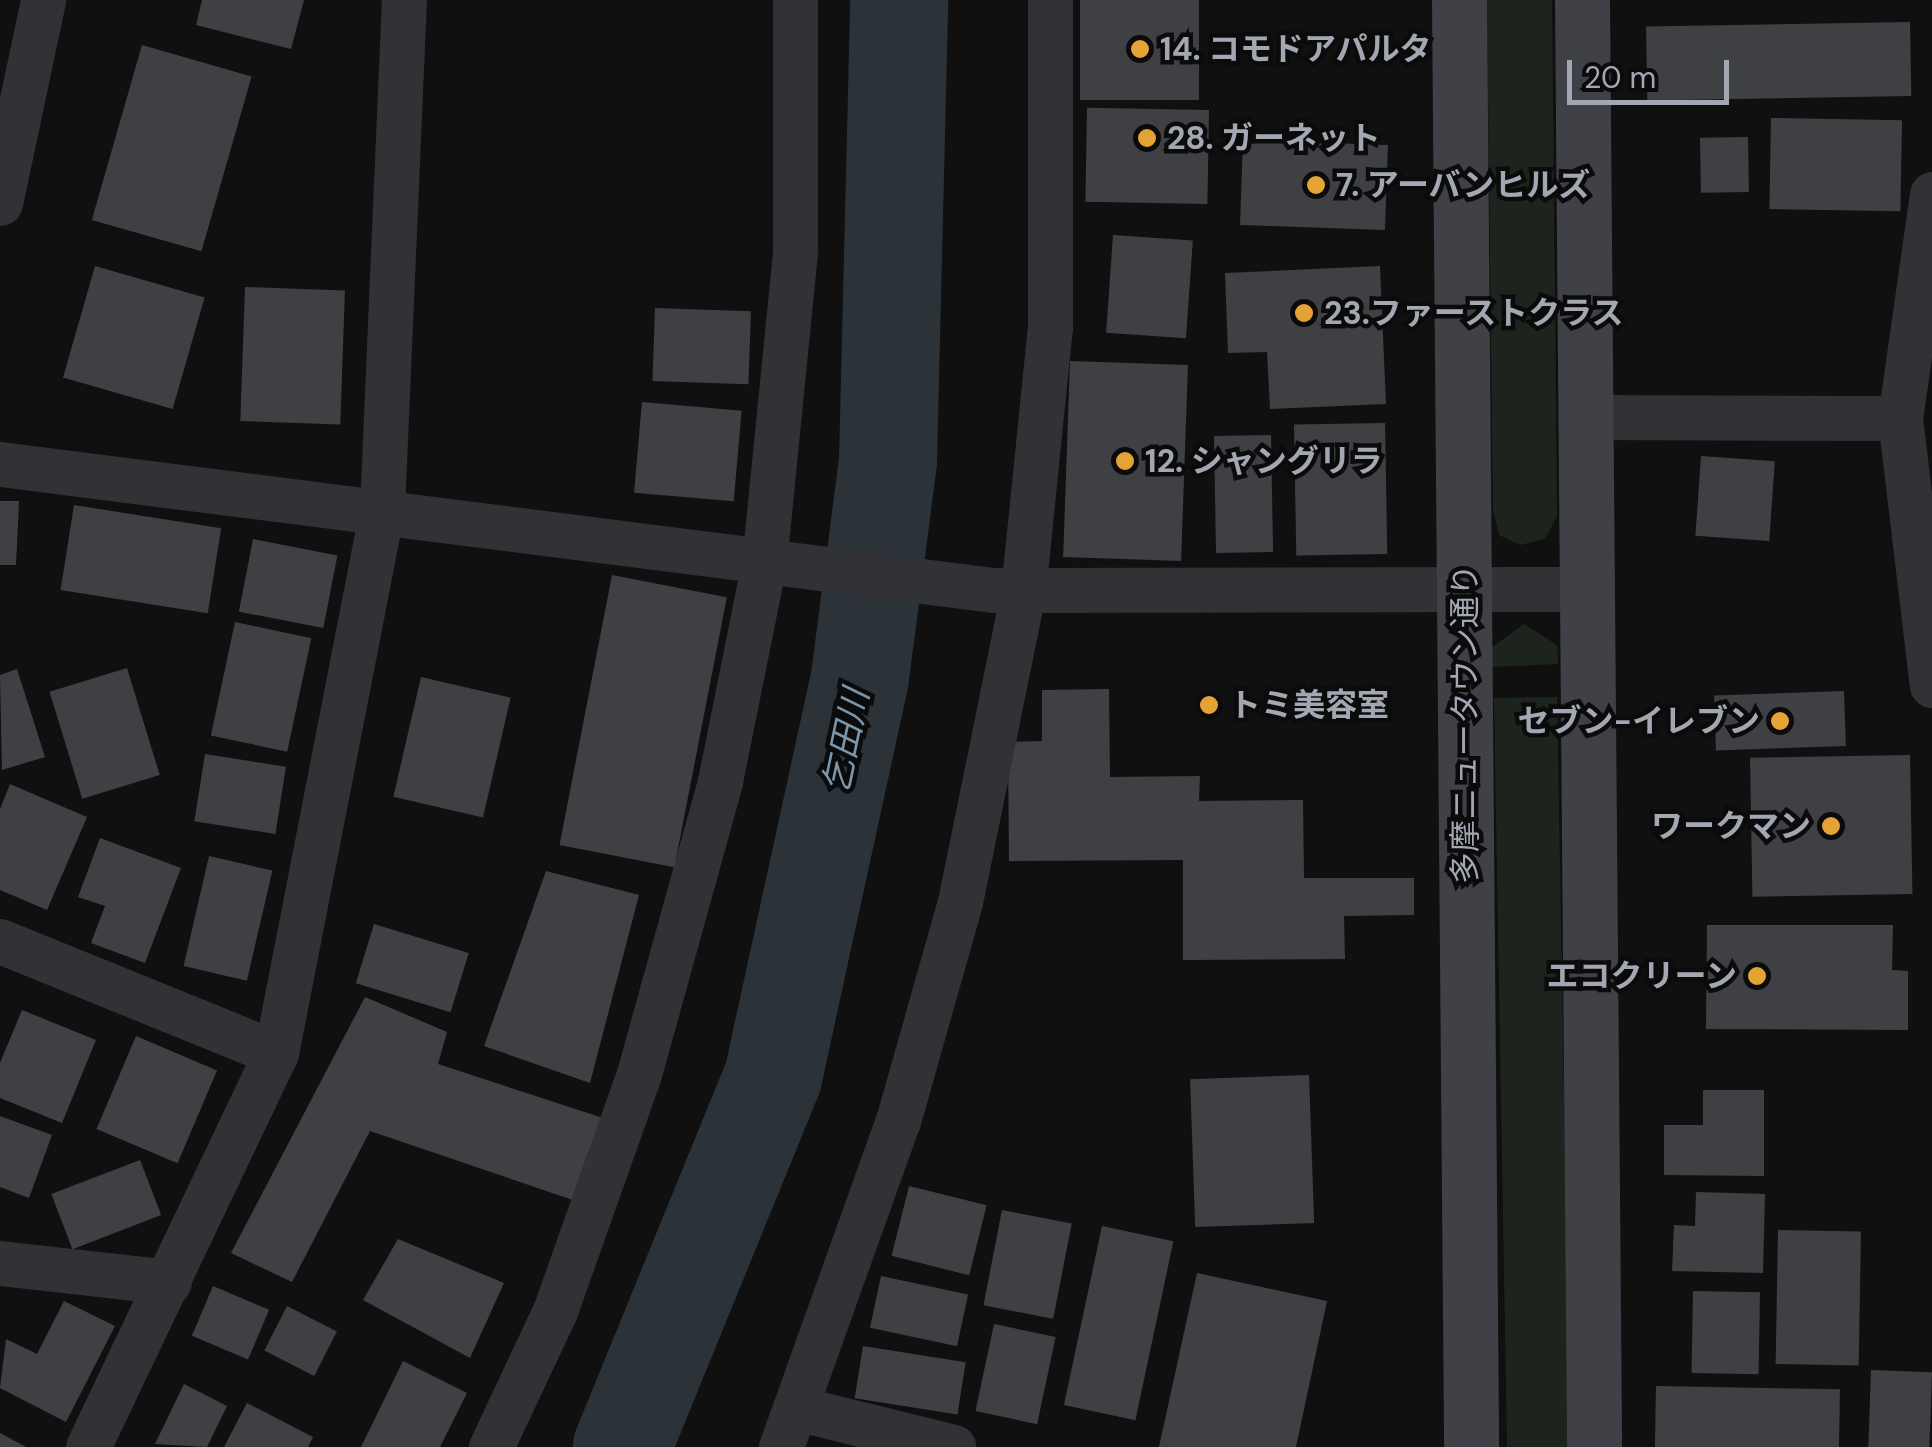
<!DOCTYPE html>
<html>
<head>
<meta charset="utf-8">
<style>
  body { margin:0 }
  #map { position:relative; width:1932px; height:1447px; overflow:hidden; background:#101011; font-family:"DM Sans","Noto Sans JP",sans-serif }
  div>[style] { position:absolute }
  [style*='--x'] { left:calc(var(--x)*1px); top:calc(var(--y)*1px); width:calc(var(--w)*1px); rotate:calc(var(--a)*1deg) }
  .green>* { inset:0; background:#1d241d; transform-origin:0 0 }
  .river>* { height:98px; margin:-49px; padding:0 49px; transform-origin:49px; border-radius:49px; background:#2b3339 }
  .building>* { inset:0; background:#3f4044; transform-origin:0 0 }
  .street>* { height:45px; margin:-22.5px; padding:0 22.5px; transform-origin:22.5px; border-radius:22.5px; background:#313236 }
  .secondary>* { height:55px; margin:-27.5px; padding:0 27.5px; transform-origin:27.5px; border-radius:27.5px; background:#3f4146 }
  .dots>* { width:28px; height:28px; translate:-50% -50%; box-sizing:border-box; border:5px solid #0b0b0c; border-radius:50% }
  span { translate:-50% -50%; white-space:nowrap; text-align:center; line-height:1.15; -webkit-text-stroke:9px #0b0b0c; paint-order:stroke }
  .poi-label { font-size:32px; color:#a2a7b1; font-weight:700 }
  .left { translate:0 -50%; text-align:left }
  .right { translate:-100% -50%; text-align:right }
  .street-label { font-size:32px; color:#a2a7b1 }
  .water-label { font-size:35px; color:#7b96ab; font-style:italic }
  .scale { position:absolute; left:1567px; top:60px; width:162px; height:45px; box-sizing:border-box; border:5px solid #a2a7b1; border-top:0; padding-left:12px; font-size:30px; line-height:35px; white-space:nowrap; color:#a2a7b1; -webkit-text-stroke:8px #0b0b0c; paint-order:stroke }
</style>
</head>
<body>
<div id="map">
  <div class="green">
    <i style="clip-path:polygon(1487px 0,1552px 0,1557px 516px,1545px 539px,1520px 545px,1499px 535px,1493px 510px)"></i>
    <i style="clip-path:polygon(1524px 624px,1557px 645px,1558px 664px,1490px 667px,1492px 647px)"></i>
    <i style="left:1557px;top:697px;width:750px;height:63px;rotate:89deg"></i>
  </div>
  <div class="river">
    <i style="--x:622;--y:1447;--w:400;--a:-67.8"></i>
    <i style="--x:773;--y:1077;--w:409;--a:-77.7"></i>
    <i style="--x:860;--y:677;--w:218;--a:-82.6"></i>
    <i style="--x:888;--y:461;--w:461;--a:-88.6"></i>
  </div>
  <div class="building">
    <i style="clip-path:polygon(202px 0,304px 0,291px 49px,196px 25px)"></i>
    <i style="left:1080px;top:0;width:119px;height:100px"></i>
    <i style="left:1910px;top:22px;width:74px;height:264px;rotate:89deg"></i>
    <i style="left:142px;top:45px;width:114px;height:182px;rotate:16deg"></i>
    <i style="left:1209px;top:110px;width:94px;height:122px;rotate:91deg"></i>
    <i style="left:1771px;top:118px;width:131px;height:91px;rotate:1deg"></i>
    <i style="left:1748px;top:137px;width:55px;height:48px;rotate:89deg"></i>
    <i style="left:1243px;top:140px;width:145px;height:85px;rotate:2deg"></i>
    <i style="left:1113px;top:235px;width:80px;height:98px;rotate:4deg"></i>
    <i style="left:95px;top:266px;width:114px;height:116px;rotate:16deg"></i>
    <i style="clip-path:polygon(1380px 266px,1386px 404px,1270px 409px,1267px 352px,1228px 353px,1225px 273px)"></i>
    <i style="left:245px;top:287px;width:100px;height:134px;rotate:2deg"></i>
    <i style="left:655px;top:308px;width:96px;height:73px;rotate:2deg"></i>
    <i style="left:1070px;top:361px;width:118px;height:196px;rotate:2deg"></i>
    <i style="left:642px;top:402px;width:100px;height:91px;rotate:5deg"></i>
    <i style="left:1385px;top:423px;width:131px;height:91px;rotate:89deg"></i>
    <i style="left:1271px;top:435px;width:117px;height:57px;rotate:89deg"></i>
    <i style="left:1701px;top:456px;width:74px;height:80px;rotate:4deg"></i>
    <i style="clip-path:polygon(0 501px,19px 501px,16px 565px,0 565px)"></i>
    <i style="left:74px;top:505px;width:149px;height:86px;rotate:9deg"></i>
    <i style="left:253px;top:539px;width:86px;height:74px;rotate:11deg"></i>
    <i style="left:612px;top:575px;width:117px;height:275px;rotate:11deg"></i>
    <i style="left:235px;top:622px;width:78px;height:116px;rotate:12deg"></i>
    <i style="left:127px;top:668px;width:112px;height:81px;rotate:73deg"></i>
    <i style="clip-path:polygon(17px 669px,45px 757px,2px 770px,0 675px)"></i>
    <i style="left:421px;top:677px;width:92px;height:123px;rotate:13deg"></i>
    <i style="clip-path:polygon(1109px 689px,1110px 777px,1200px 776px,1199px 801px,1303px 800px,1304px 878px,1414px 878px,1414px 915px,1344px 916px,1345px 959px,1183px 960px,1183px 860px,1009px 861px,1008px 742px,1042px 741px,1042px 690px)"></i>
    <i style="left:1844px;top:691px;width:55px;height:130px;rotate:88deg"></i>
    <i style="left:205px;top:754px;width:82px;height:68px;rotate:9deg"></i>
    <i style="left:1910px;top:755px;width:139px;height:160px;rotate:89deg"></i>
    <i style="clip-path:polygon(10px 784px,87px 817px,47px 910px,0 890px,0 809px)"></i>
    <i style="clip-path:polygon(100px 838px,181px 868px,145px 963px,91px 943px,105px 906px,78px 897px)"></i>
    <i style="left:209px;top:856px;width:65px;height:113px;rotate:13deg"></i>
    <i style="clip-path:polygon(546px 871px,639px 895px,590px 1083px,484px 1046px)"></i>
    <i style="left:374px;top:924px;width:99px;height:62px;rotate:17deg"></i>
    <i style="clip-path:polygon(1707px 925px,1893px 925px,1892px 970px,1908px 971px,1908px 1030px,1706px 1029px)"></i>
    <i style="clip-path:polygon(365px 997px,447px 1032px,438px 1064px,606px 1119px,573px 1200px,370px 1131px,292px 1282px,231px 1253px)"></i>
    <i style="clip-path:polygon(22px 1010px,96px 1040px,62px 1123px,0 1098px,0 1063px)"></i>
    <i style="left:136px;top:1036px;width:88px;height:101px;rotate:23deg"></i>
    <i style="left:1309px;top:1075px;width:148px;height:119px;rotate:88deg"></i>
    <i style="clip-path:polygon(1703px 1090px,1764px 1090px,1764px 1176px,1664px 1175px,1664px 1125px,1703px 1125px)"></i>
    <i style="clip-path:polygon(0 1116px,52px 1135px,29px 1198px,0 1187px)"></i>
    <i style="left:140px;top:1160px;width:59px;height:95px;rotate:69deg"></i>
    <i style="left:909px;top:1186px;width:80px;height:72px;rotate:14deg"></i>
    <i style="clip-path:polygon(1696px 1192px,1765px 1194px,1763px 1273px,1672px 1271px,1674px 1225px,1695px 1226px)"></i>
    <i style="left:1002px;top:1210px;width:71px;height:97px;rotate:11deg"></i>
    <i style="left:1102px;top:1226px;width:73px;height:183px;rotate:12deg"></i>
    <i style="left:1778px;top:1230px;width:83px;height:134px;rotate:1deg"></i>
    <i style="clip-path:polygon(398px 1239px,504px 1283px,470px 1358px,363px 1300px)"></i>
    <i style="clip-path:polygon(1197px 1273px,1327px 1301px,1296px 1447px,1159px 1447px)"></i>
    <i style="left:881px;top:1276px;width:89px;height:53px;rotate:12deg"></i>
    <i style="left:213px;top:1286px;width:61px;height:54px;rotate:23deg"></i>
    <i style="left:1693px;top:1291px;width:67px;height:82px;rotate:1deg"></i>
    <i style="clip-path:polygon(64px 1301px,115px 1326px,66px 1422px,0 1388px,6px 1339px,37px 1354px)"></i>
    <i style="left:287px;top:1306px;width:56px;height:50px;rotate:27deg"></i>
    <i style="left:994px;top:1324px;width:63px;height:89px;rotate:12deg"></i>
    <i style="left:863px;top:1346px;width:104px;height:53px;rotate:9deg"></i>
    <i style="clip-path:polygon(403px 1361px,467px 1393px,440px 1447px,361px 1447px)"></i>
    <i style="left:1871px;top:1370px;width:61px;height:77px;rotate:2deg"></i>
    <i style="clip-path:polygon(184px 1384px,227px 1406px,207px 1447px,155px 1444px)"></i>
    <i style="left:1656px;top:1386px;width:184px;height:61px;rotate:1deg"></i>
    <i style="clip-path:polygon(247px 1403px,313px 1437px,308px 1447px,224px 1447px)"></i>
    <i style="clip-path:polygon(0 1433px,26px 1447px,0 1447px)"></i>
  </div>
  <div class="street">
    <i style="--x:1932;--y:194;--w:226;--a:98.1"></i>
    <i style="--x:1900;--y:418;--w:269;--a:83.2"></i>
    <i style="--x:0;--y:203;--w:208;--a:-78"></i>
    <i style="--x:1585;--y:417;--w:315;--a:0.2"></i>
    <i style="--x:0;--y:464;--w:1001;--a:7.23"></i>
    <i style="--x:993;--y:590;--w:594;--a:-0.1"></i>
    <i style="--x:0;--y:941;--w:298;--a:22.1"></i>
    <i style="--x:0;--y:1263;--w:170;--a:6.4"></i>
    <i style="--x:800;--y:1409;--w:158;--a:13.9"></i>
    <i style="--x:88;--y:1447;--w:437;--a:-64.5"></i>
    <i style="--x:276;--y:1053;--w:554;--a:-78.97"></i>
    <i style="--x:382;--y:509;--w:509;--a:-87.53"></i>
    <i style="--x:491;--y:1447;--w:150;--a:-64.8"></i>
    <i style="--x:555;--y:1311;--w:251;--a:-70.5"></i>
    <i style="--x:639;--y:1074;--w:304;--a:-74.5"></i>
    <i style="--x:720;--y:781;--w:222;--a:-78.6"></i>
    <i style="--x:764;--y:563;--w:315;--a:-84.3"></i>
    <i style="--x:795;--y:250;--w:250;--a:-90"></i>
    <i style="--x:781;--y:1447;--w:346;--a:-70.3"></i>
    <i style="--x:898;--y:1121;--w:228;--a:-74.2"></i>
    <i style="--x:960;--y:902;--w:316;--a:-78.5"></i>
    <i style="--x:1023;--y:592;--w:265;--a:-84.2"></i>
    <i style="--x:1050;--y:328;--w:328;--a:-90"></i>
  </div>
  <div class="secondary">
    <i style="--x:1459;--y:0;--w:1447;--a:89.52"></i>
    <i style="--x:1582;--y:0;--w:1447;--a:89.52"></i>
  </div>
  <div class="dots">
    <i style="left:1140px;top:49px;background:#e4a335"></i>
    <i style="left:1147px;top:138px;background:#e4a335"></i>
    <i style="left:1316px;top:185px;background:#e4a335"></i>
    <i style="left:1304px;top:313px;background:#e4a335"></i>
    <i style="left:1125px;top:461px;background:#e4a335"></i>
    <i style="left:1209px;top:705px;background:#e4a335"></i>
    <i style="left:1780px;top:721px;background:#e4a335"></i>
    <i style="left:1831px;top:826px;background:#e4a335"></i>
    <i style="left:1757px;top:976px;background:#e4a335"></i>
  </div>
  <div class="poi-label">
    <span class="left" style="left:1160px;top:49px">14. コモドアパルタ</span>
    <span class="left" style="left:1167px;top:138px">28. ガーネット</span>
    <span class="left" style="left:1336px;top:185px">7. アーバンヒルズ</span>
    <span class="left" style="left:1324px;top:313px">23.ファーストクラス</span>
    <span class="left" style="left:1145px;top:461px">12. シャングリラ</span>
    <span class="left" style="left:1229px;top:705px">トミ美容室</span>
    <span class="right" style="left:1760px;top:721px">セブン-イレブン</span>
    <span class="right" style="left:1811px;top:826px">ワークマン</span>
    <span class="right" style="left:1737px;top:976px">エコクリーン</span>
  </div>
  <div class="street-label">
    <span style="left:1465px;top:724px;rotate:-90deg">多摩ニュータウン通り</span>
  </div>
  <div class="water-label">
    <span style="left:846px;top:741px;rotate:-78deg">乞田川</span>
  </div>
  <div class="scale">20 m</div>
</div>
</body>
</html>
